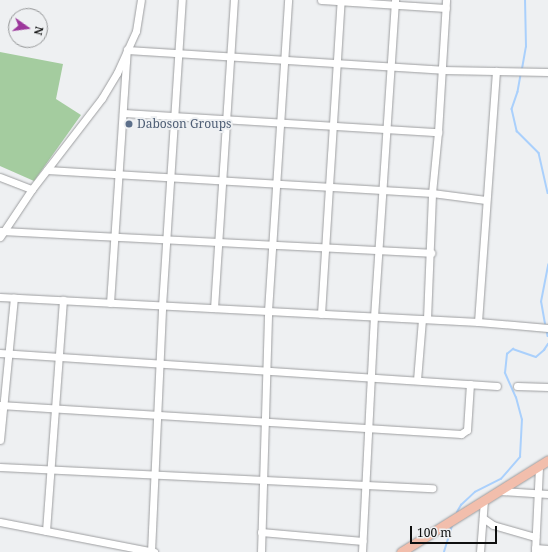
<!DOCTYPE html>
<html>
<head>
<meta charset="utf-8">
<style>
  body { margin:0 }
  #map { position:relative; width:548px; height:552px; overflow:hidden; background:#eef0f2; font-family:"Noto Serif",serif }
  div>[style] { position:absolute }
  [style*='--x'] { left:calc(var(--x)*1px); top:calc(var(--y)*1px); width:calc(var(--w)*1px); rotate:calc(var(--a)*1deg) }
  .green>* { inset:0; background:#a4cc9f }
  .stream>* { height:1.5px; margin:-0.75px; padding:0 0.75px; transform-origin:0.75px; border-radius:0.75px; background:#aad0fc }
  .roads { filter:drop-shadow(0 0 1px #9d9ea0) drop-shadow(0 0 1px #9d9ea0) }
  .minor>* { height:7px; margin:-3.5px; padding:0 3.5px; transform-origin:3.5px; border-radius:3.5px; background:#fff }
  .major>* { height:9px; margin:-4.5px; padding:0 4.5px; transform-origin:4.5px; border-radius:4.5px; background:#f2beac }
  .dots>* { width:11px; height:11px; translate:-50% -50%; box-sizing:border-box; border:2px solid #eef0f2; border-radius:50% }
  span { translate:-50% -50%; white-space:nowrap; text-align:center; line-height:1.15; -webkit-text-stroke:4px #eef0f2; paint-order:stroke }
  .service-label { font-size:12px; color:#4e5e75 }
  .left { translate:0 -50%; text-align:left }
  .north { position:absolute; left:8px; top:8px; width:40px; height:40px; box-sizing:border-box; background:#eef0f2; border:1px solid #949697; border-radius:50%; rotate:104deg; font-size:11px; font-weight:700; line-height:16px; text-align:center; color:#0e0f0f }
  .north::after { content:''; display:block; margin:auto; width:14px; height:18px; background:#9c379b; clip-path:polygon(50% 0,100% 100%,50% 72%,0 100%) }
  .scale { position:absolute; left:410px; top:526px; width:87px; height:18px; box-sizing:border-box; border:2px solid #0e0f0f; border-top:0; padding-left:5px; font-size:12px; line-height:14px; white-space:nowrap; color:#0e0f0f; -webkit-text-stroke:3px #eef0f2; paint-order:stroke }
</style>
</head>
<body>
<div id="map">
  <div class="green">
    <i style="clip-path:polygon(0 52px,63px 64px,56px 99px,81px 115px,34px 181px,0 166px)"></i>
  </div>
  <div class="stream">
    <i style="--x:522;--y:69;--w:22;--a:-80"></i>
    <i style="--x:526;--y:47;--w:47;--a:-91.2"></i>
    <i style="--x:521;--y:75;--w:17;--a:100"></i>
    <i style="--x:518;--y:92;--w:18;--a:109"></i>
    <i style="--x:512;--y:109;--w:23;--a:77"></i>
    <i style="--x:517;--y:131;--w:31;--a:45"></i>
    <i style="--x:539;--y:153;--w:41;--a:77.3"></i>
    <i style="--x:545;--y:324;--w:22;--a:-100"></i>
    <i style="--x:541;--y:302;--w:38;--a:-79"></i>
    <i style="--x:547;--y:330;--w:6;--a:81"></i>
    <i style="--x:457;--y:512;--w:8;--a:-60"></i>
    <i style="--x:461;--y:505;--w:19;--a:-43"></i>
    <i style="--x:475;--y:492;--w:29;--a:-27"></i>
    <i style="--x:501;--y:479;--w:29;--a:-49"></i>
    <i style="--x:520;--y:457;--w:37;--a:-87"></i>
    <i style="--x:522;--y:420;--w:23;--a:-105"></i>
    <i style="--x:516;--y:398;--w:27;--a:-114"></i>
    <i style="--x:505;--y:373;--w:19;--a:-84"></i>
    <i style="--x:507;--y:354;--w:8;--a:-40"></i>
    <i style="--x:513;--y:349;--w:24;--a:19"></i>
    <i style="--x:536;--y:357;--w:11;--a:-41"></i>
    <i style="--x:544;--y:350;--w:7;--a:-56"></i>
    <i style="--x:444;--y:552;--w:30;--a:-73"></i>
  </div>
  <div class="roads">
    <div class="minor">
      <i style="--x:321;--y:0;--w:125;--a:3.7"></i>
      <i style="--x:123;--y:113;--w:316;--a:3.5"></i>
      <i style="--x:47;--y:170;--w:386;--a:3.4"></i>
      <i style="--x:432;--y:193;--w:54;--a:7.4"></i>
      <i style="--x:0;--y:177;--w:34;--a:21"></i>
      <i style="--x:0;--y:231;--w:432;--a:2.9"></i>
      <i style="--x:0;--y:237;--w:58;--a:-56.3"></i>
      <i style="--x:32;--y:189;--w:115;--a:-52.4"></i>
      <i style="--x:102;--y:98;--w:29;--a:-59"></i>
      <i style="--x:117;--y:73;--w:46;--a:-65.7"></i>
      <i style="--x:136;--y:31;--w:31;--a:-81"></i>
      <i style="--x:0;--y:297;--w:479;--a:3"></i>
      <i style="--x:478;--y:322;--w:70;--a:4.9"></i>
      <i style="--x:110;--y:303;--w:254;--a:-86.2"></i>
      <i style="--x:127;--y:50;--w:316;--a:3.6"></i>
      <i style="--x:442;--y:70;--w:106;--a:1.1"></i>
      <i style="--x:214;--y:308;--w:309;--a:-86.3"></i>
      <i style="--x:321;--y:314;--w:315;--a:-86.4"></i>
      <i style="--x:427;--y:319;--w:126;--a:-87.7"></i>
      <i style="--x:432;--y:193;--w:61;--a:-84.4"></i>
      <i style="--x:438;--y:132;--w:132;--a:-86.5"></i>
      <i style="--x:478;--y:322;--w:252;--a:-85.9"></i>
      <i style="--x:0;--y:353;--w:498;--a:3.8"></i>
      <i style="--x:417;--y:380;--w:61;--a:-85.3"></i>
      <i style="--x:517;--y:386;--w:31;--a:2"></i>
      <i style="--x:0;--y:405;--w:462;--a:3.6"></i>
      <i style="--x:461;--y:434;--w:7;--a:-34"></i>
      <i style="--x:467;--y:430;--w:46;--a:-86.3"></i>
      <i style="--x:0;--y:440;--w:143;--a:-84.4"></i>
      <i style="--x:0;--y:467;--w:433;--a:2.8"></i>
      <i style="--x:500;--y:491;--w:48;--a:3.6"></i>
      <i style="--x:483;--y:518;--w:12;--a:35"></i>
      <i style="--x:493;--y:525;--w:44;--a:15.9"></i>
      <i style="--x:0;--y:522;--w:157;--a:11"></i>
      <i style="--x:46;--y:531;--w:232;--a:-85.8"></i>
      <i style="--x:261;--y:532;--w:102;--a:5"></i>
      <i style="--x:535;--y:548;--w:13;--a:4"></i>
      <i style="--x:151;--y:552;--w:246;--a:-87.4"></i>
      <i style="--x:162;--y:306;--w:307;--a:-86.3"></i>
      <i style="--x:261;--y:552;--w:241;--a:-88.3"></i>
      <i style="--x:268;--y:311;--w:312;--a:-86.3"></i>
      <i style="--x:362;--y:552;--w:235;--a:-87.1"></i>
      <i style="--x:374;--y:317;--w:318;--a:-86.2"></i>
      <i style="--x:480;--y:552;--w:52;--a:-85.6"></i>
      <i style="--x:535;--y:552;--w:86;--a:-87.3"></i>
    </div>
    <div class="major">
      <i style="--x:401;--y:552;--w:173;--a:-32"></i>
    </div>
  </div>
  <div class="dots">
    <i style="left:129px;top:124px;background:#5c6f8a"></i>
  </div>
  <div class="service-label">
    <span class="left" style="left:137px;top:124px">Daboson Groups</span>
  </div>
  <div class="north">N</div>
  <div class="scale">100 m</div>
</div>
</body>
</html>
